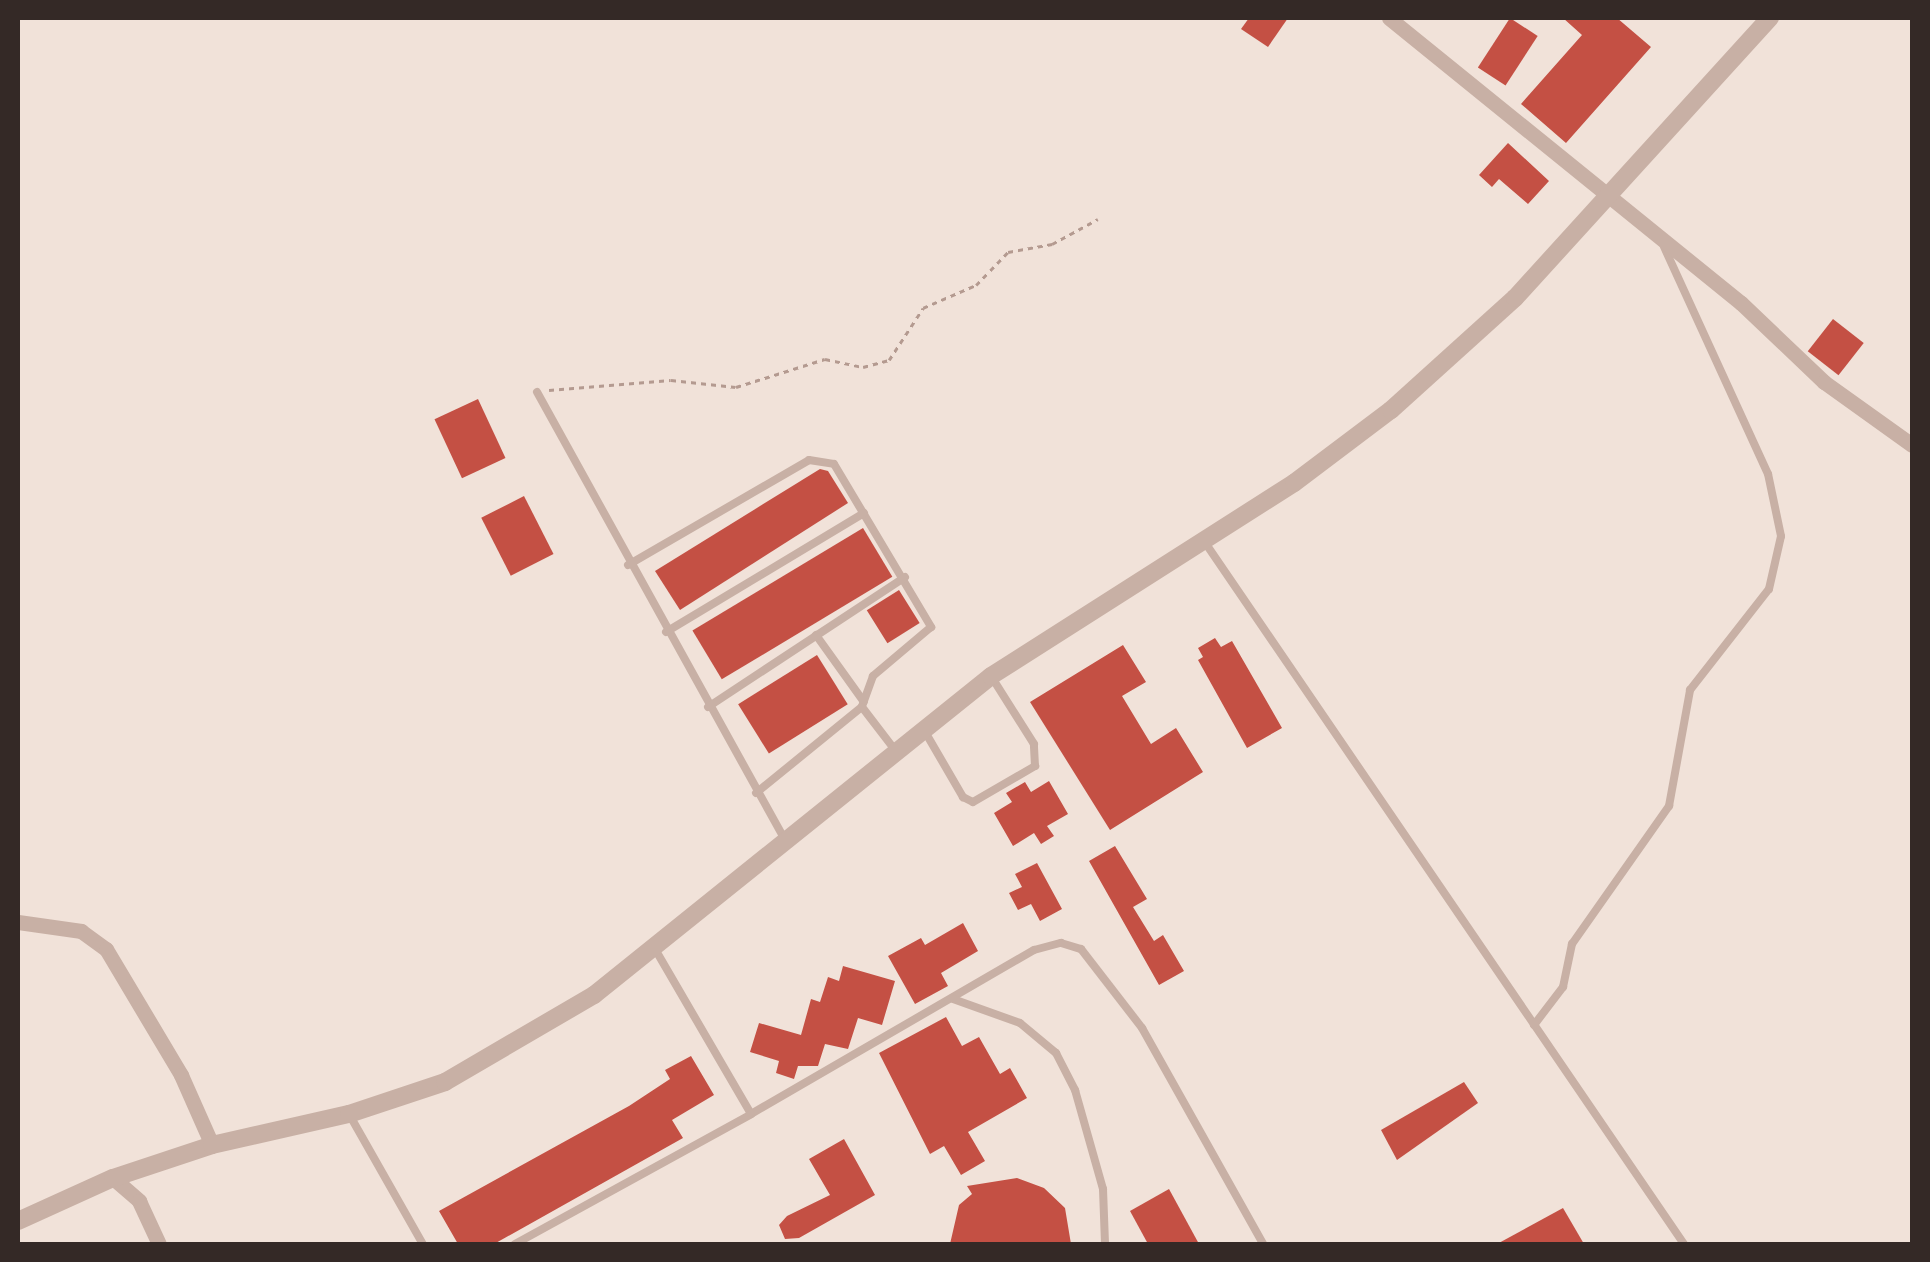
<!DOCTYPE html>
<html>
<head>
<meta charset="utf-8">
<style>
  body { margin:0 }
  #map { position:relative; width:1930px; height:1262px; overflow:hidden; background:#f1e2d9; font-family:"Alegreya Sans",sans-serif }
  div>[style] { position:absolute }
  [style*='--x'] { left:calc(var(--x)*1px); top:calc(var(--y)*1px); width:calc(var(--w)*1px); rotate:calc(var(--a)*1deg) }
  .building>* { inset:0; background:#c45044; transform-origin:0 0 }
  .path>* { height:2.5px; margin-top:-1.25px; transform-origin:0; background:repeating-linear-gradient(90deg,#b49a90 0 5px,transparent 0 10px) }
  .service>* { height:8px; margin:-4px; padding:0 4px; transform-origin:4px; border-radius:4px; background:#c8b0a5 }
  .minor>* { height:15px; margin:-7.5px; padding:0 7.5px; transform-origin:7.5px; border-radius:7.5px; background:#c8b0a5 }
  .tertiary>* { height:18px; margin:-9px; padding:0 9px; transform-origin:9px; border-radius:9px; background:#c8b0a5 }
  span { translate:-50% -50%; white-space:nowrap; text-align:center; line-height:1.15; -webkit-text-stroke:8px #f9ede5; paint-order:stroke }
  .frame { position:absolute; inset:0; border:20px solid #342926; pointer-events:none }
</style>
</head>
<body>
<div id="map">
  <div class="building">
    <i style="clip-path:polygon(1249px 18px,1288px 18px,1268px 47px,1241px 29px)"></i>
    <i style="left:1510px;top:18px;width:33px;height:59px;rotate:33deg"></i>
    <i style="clip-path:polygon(1563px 18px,1617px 18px,1651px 47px,1566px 143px,1521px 104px,1582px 35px)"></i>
    <i style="clip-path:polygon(1508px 143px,1549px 181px,1528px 204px,1499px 179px,1492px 187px,1479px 175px)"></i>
    <i style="left:1833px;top:319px;width:39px;height:41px;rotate:38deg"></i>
    <i style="left:478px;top:399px;width:65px;height:48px;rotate:65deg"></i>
    <i style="clip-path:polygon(820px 469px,828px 471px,848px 503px,680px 610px,655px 571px)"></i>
    <i style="left:524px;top:496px;width:65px;height:48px;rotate:63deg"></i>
    <i style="left:863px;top:528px;width:57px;height:199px;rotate:59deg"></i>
    <i style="left:899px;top:590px;width:39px;height:38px;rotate:58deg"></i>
    <i style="clip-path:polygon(1215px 638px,1221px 647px,1232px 641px,1282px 728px,1247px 748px,1198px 660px,1203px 657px,1198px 648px)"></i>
    <i style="clip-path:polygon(1123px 645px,1146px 682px,1122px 696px,1151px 744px,1176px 728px,1203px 772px,1110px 830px,1030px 702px)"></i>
    <i style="left:817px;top:655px;width:58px;height:93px;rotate:58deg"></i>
    <i style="clip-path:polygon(1049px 781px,1068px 814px,1047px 826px,1054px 836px,1041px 844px,1034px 833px,1013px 846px,994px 813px,1012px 802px,1006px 793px,1025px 782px,1031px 792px)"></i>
    <i style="clip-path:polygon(1115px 846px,1147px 899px,1133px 907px,1154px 941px,1163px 935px,1184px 971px,1159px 985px,1089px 861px)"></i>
    <i style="clip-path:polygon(1037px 863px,1062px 909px,1040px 921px,1031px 904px,1018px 910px,1009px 893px,1022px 887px,1015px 874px)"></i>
    <i style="clip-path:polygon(963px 923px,978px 951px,941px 973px,948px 986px,915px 1004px,888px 956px,921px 938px,925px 945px)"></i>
    <i style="clip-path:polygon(843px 966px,895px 981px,882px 1025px,858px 1018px,848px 1049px,825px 1044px,818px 1066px,798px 1066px,794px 1079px,776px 1073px,779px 1061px,750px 1052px,759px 1023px,801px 1035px,811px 999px,820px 1002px,828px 977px,839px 981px)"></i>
    <i style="clip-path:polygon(946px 1017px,962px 1046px,979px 1037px,1000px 1074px,1010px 1068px,1027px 1098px,968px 1132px,985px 1161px,961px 1175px,944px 1146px,930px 1154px,879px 1053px)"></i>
    <i style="clip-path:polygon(691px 1056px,714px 1095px,672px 1120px,683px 1138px,494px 1244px,458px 1244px,439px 1211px,629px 1106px,670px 1079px,665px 1070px)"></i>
    <i style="clip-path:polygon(1464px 1082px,1478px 1103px,1397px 1160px,1381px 1130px)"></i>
    <i style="clip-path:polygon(844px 1139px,875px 1195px,799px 1238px,785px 1239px,779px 1225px,787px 1216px,830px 1195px,809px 1159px)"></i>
    <i style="clip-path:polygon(1017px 1178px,1044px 1188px,1065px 1208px,1071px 1244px,950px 1244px,959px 1205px,972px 1194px,967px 1186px)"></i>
    <i style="clip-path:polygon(1169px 1189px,1199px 1244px,1148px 1244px,1130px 1211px)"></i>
    <i style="clip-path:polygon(1563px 1208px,1584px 1244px,1497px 1244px)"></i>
  </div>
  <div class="path">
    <i style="--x:549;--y:390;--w:122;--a:-4.7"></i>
    <i style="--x:671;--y:380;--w:65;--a:6.1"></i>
    <i style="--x:736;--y:387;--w:93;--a:-17.5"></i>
    <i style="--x:825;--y:359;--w:39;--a:12"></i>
    <i style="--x:863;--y:367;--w:27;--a:-15"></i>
    <i style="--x:889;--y:360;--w:62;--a:-56.8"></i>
    <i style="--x:923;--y:308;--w:58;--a:-23.5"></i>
    <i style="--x:976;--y:285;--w:46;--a:-45.9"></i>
    <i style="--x:1008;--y:252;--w:45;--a:-10.3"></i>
    <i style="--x:1052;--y:244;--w:52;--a:-28.5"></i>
  </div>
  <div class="service">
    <i style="--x:537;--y:392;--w:512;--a:61.03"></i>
    <i style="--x:1204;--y:541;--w:851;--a:55.68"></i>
    <i style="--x:628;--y:565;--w:209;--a:-30.1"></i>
    <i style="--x:809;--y:460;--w:25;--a:9"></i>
    <i style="--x:834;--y:464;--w:190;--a:59.2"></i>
    <i style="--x:931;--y:627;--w:76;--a:139.8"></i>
    <i style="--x:873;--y:676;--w:33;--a:110"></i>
    <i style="--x:862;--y:707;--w:54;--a:52.5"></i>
    <i style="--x:666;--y:632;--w:231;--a:-31"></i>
    <i style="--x:816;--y:635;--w:82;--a:54.4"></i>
    <i style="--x:708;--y:707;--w:236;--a:-33.4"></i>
    <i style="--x:924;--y:730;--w:78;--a:59.8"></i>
    <i style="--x:963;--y:797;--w:11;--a:27"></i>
    <i style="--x:973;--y:802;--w:72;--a:-30.1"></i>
    <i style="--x:1035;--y:766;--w:22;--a:-93"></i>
    <i style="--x:1034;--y:744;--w:80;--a:-122.3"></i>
    <i style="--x:756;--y:793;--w:136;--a:-39.1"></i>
    <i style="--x:655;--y:949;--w:191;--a:59.8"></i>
    <i style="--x:751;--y:1114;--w:327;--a:-30.1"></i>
    <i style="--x:1034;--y:950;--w:28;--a:-15"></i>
    <i style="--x:1061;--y:943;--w:21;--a:17"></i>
    <i style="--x:1081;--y:949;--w:100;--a:52.3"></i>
    <i style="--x:1142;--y:1028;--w:248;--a:60.7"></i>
    <i style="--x:953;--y:999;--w:71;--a:19.7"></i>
    <i style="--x:1020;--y:1023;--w:47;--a:39.8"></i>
    <i style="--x:1056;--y:1053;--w:42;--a:62.8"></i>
    <i style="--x:1075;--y:1090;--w:103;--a:74.2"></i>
    <i style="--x:1103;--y:1189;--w:55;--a:87.9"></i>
    <i style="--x:1534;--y:1025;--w:48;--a:-52.7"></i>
    <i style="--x:1563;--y:987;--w:44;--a:-78.2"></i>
    <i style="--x:1572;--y:944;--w:169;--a:-54.9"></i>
    <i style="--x:1669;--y:806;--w:118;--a:-79.7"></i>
    <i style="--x:1690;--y:690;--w:128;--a:-52"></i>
    <i style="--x:1769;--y:589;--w:54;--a:-77.2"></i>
    <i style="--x:1781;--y:536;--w:63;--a:-101.8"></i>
    <i style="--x:1768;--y:474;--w:250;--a:-114.6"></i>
    <i style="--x:349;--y:1114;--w:150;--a:60.4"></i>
    <i style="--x:515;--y:1244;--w:269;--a:-28.8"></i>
  </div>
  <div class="minor">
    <i style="--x:1389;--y:18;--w:453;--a:39"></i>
    <i style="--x:1741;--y:303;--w:115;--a:43.6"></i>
    <i style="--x:1824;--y:382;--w:108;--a:35.6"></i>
    <i style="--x:18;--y:922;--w:64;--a:8.1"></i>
    <i style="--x:81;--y:931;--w:31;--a:36"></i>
    <i style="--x:106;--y:949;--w:147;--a:59.2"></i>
    <i style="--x:181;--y:1075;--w:77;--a:66.1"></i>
    <i style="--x:113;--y:1178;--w:35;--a:41"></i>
    <i style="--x:139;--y:1201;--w:47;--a:65.1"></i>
  </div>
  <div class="tertiary">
    <i style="--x:18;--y:1221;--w:104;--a:-24.4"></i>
    <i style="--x:113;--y:1178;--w:104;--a:-18.4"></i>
    <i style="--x:212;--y:1145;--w:140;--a:-12.8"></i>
    <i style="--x:349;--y:1114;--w:101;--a:-18.4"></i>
    <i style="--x:445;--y:1082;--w:173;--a:-30.3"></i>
    <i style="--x:594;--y:995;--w:509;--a:-38.78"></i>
    <i style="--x:991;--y:676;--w:359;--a:-32.5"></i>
    <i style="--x:1294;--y:483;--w:121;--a:-37"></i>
    <i style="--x:1391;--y:410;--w:167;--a:-42.1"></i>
    <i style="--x:1515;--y:298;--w:379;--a:-47.7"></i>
  </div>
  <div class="frame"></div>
</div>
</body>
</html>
